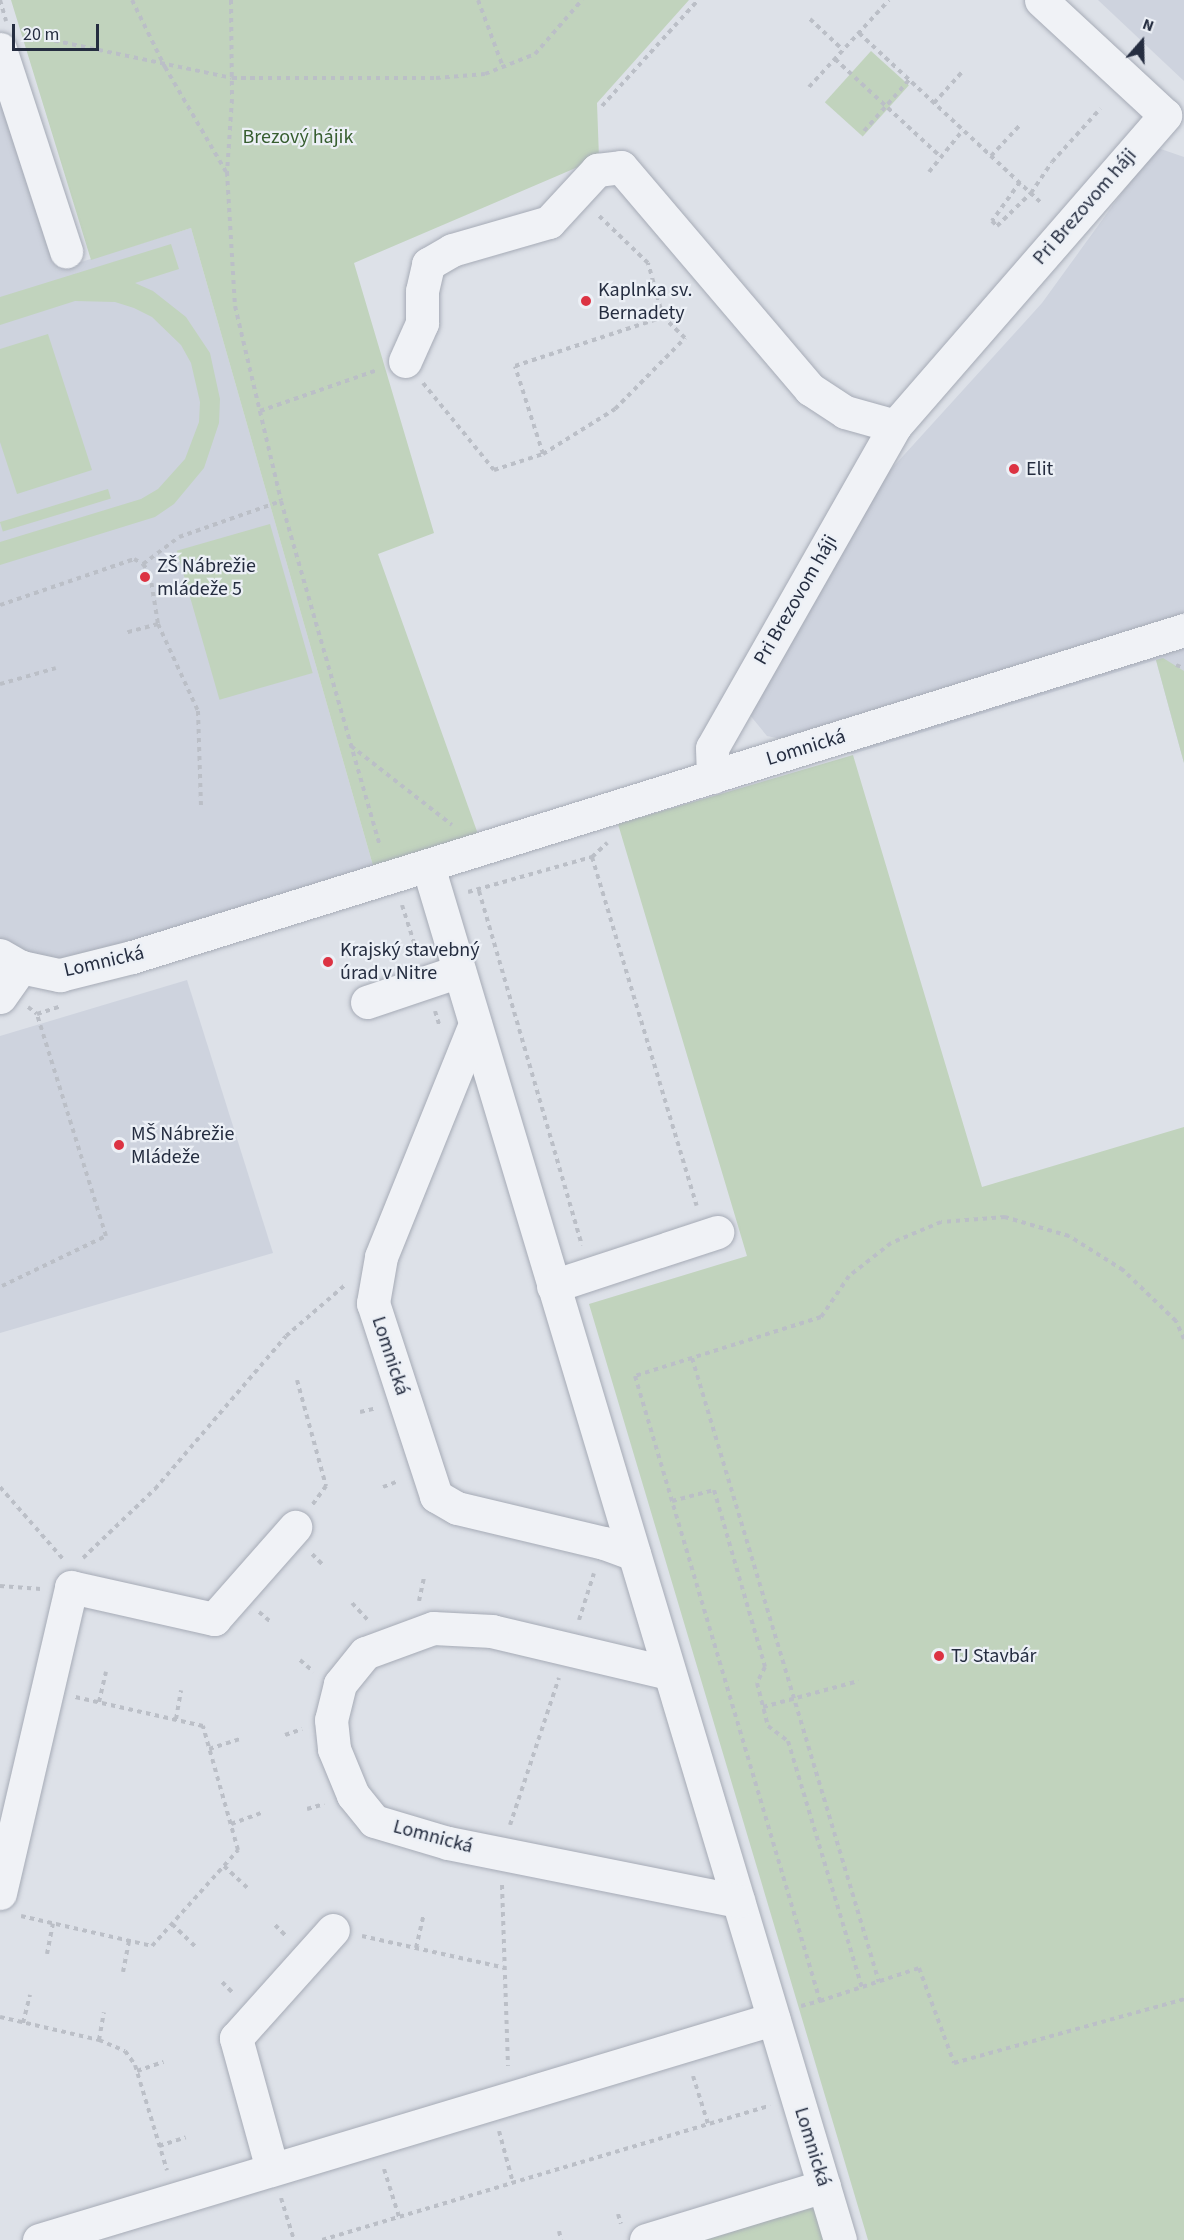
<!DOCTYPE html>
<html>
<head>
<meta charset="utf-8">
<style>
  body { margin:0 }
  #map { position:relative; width:1184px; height:2240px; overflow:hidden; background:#dde1e8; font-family:"Source Sans 3",sans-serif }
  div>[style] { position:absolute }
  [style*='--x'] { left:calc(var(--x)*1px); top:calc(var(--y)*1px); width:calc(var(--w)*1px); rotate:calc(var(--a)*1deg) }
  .built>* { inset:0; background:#ced3de }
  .green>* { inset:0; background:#c1d3bd; transform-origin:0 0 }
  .path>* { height:4px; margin-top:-2px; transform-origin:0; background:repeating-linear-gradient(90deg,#bbbfc7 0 4.5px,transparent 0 9px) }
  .roads { filter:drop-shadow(0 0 2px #a6abb6) drop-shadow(0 0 2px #a6abb6) }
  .minor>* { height:33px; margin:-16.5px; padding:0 16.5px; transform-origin:16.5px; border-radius:16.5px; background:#f0f2f6 }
  .dots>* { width:16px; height:16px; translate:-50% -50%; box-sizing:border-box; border:3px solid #ecf0f6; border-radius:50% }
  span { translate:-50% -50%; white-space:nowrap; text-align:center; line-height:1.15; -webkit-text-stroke:4.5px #ecf0f6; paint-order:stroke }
  .park-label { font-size:20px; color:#375e30 }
  .street-label { font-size:20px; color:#252d40 }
  .poi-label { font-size:20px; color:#252d40 }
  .left { translate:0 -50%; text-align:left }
  .north { position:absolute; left:1112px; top:12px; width:60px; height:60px; -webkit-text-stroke:4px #ecf0f6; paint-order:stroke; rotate:20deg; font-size:16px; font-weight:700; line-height:24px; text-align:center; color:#252d40 }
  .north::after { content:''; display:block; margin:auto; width:21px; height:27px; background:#252d40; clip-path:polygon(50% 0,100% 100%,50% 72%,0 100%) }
  .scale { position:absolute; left:12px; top:24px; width:87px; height:27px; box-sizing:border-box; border:3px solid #252d40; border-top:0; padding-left:8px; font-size:18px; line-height:21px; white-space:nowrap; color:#252d40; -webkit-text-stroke:4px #ecf0f6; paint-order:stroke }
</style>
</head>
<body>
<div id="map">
  <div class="built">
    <i style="clip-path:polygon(1098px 0,1184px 0,1184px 81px)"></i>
    <i style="clip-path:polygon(0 84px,63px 267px,55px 270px,191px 228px,374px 869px,65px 961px,0 947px)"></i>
    <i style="clip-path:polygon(1155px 147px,1184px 157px,1184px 763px,1156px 660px,853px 754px,767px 736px,749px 714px,884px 477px,1042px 303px)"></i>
    <i style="clip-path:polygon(187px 980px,273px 1253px,0 1333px,0 1036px)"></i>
  </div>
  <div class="green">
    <i style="clip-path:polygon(11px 0,689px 0,597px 103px,599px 158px,354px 263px,434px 533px,378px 554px,479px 837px,374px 869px,191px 228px,91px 260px)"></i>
    <i style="left:871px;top:51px;width:51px;height:69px;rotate:42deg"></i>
    <i style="clip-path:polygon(171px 244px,179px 269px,135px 283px,153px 291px,186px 317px,210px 353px,220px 399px,219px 423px,204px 468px,174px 504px,155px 517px,0 565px,0 542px,141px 499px,158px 489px,185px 459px,199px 422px,200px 402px,191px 363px,181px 345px,152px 317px,134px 308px,115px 302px,75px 301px,0 325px,0 297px)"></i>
    <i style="clip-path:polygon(48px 334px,92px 470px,17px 494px,0 442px,0 349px)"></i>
    <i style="left:108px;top:489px;width:10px;height:113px;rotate:73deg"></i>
    <i style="left:270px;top:524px;width:155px;height:97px;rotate:74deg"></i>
    <i style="clip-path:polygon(1163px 658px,1184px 671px,1184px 763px,1156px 660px)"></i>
    <i style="clip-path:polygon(853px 755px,982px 1187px,1184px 1127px,1184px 2240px,868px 2240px,589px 1304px,747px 1256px,618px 824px)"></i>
    <i style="clip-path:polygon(815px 2207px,825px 2240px,699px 2240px)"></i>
  </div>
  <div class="path">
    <i style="--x:0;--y:0;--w:22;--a:74"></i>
    <i style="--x:132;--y:0;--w:75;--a:63.8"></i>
    <i style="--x:165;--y:67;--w:121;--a:59.8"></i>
    <i style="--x:231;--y:0;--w:99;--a:89.4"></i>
    <i style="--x:232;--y:99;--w:73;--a:93.9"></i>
    <i style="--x:227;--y:172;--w:134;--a:86.6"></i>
    <i style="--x:235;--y:306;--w:200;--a:76.7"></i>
    <i style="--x:281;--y:501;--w:360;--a:74"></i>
    <i style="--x:478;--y:0;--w:72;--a:69.5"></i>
    <i style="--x:810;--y:19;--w:45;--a:43.2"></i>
    <i style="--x:859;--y:33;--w:248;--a:43"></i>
    <i style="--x:28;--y:35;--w:208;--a:11.9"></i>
    <i style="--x:232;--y:78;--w:204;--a:0"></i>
    <i style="--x:436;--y:78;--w:49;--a:-4.7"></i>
    <i style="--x:485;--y:74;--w:54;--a:-21.8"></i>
    <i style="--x:535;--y:54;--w:72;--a:-49"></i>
    <i style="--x:835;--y:59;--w:144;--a:42.8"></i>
    <i style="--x:809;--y:87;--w:118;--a:-47.4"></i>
    <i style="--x:934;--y:103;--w:42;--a:-47.9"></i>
    <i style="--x:602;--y:106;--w:143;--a:-47.8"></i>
    <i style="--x:864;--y:131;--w:68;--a:-48.6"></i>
    <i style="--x:991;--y:156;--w:42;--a:-46.9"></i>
    <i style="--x:929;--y:172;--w:54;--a:-51"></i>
    <i style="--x:1020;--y:182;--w:48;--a:125.7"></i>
    <i style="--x:992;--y:221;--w:7;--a:45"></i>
    <i style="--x:997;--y:226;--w:47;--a:-44.1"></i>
    <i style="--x:1031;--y:193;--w:37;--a:-56"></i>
    <i style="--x:1052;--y:162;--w:72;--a:-47.8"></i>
    <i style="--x:423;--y:383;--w:112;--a:50.8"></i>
    <i style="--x:494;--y:470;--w:52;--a:-18.1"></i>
    <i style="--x:543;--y:454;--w:85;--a:-32"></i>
    <i style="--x:615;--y:409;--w:100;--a:-45.4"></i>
    <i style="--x:685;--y:338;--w:30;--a:-136"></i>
    <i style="--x:663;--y:317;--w:56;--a:-105.5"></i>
    <i style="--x:648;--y:263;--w:71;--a:-136.1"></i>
    <i style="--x:260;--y:411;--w:124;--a:-19.3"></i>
    <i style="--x:543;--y:454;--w:92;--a:-107.7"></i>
    <i style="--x:515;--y:366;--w:156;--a:-18.3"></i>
    <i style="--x:143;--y:564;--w:45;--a:-36.9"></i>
    <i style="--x:179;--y:537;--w:108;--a:-19.4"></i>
    <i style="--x:0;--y:605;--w:142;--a:-18.9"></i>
    <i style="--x:134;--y:559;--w:10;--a:29"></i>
    <i style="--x:143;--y:564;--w:12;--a:55"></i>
    <i style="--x:150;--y:574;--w:51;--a:80.9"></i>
    <i style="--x:158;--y:624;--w:35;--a:165"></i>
    <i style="--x:158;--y:624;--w:96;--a:65.3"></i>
    <i style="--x:198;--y:711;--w:97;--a:88.2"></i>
    <i style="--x:1176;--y:665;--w:9;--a:21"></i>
    <i style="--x:0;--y:684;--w:58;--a:-15.9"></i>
    <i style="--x:351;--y:746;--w:128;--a:38"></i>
    <i style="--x:592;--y:857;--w:21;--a:-43"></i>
    <i style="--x:479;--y:891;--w:369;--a:73.8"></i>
    <i style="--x:468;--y:892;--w:129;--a:-15.8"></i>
    <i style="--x:592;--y:857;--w:364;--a:73.3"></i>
    <i style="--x:402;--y:905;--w:49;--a:72.3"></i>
    <i style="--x:28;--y:1007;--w:11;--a:38"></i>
    <i style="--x:37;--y:1014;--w:23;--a:-18"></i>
    <i style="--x:435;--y:1011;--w:17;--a:73"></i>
    <i style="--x:2;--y:1286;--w:115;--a:-25.7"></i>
    <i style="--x:106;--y:1236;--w:232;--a:-107.3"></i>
    <i style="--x:1184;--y:1339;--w:20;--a:-114"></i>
    <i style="--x:1176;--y:1321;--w:74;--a:-136.1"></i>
    <i style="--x:1123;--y:1270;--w:64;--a:-147.8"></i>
    <i style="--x:1069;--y:1236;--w:67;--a:-163.5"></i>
    <i style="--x:1005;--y:1217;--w:64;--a:175.5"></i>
    <i style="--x:941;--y:1222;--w:54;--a:157.2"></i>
    <i style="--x:891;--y:1243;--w:53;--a:141.8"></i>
    <i style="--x:849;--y:1276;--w:50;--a:124.3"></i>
    <i style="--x:821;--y:1317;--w:195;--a:162.4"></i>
    <i style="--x:635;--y:1376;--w:652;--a:73.51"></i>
    <i style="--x:820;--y:2001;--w:104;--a:-18.4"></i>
    <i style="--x:919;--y:1968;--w:101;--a:69.8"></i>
    <i style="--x:954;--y:2063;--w:239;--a:-15.5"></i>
    <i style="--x:692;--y:1358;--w:651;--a:73.32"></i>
    <i style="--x:297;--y:1380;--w:110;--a:74.7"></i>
    <i style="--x:326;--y:1486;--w:24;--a:126"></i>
    <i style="--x:360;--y:1412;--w:17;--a:-13"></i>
    <i style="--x:0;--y:1487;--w:96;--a:48.8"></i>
    <i style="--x:383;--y:1487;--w:17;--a:-21"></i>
    <i style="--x:672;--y:1501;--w:43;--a:-14.7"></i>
    <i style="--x:714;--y:1490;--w:184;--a:73.9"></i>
    <i style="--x:765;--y:1667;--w:18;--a:117"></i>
    <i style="--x:757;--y:1683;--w:44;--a:75.7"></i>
    <i style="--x:768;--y:1726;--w:25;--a:37"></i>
    <i style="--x:788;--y:1741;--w:258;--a:73.3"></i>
    <i style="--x:312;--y:1554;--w:17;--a:45"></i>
    <i style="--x:83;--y:1558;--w:100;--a:-43.8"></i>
    <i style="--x:155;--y:1489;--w:201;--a:-49.4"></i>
    <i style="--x:286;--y:1336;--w:78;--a:-40.8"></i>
    <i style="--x:0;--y:1586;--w:41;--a:4.2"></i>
    <i style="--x:419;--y:1601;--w:24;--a:-78"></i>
    <i style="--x:352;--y:1603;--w:23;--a:47"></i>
    <i style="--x:259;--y:1612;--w:17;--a:40"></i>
    <i style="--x:579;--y:1620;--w:49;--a:-72.3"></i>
    <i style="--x:300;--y:1660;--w:18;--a:41"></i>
    <i style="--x:99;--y:1702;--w:31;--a:-77"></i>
    <i style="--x:763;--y:1707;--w:99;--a:-15.2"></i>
    <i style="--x:176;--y:1719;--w:29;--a:-80"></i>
    <i style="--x:285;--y:1735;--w:18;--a:-19"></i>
    <i style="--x:209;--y:1749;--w:32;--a:-18"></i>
    <i style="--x:307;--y:1809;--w:18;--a:-16"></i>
    <i style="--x:231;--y:1824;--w:33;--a:-20"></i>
    <i style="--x:510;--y:1825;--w:155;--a:-71.6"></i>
    <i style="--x:224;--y:1866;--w:34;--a:43"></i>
    <i style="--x:502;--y:1885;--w:181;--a:88.1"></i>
    <i style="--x:21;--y:1916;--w:134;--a:12.9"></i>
    <i style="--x:152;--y:1946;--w:129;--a:-48.1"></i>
    <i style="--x:238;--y:1850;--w:129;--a:-105.8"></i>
    <i style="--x:203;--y:1726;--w:131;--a:-167.2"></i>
    <i style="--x:172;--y:1924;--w:32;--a:44"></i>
    <i style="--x:275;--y:1925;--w:17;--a:45"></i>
    <i style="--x:362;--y:1936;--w:147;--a:12.6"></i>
    <i style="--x:416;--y:1948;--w:32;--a:-77"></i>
    <i style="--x:47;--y:1954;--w:31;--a:-79"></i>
    <i style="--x:123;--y:1972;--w:33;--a:-79"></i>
    <i style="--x:222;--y:1982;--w:17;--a:45"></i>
    <i style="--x:801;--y:2006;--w:20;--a:-15"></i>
    <i style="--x:0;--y:2017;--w:102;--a:13.1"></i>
    <i style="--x:99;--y:2040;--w:28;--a:23"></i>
    <i style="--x:125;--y:2051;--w:17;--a:54"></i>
    <i style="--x:135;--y:2065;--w:110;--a:73.1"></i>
    <i style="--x:23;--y:2023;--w:29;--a:-76"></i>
    <i style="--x:99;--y:2040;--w:28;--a:-80"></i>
    <i style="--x:137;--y:2071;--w:28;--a:-19"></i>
    <i style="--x:693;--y:2076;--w:50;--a:72.6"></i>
    <i style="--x:499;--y:2131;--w:54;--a:74.9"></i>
    <i style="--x:159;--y:2146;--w:28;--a:-18"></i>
    <i style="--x:384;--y:2169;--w:50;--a:72.6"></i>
    <i style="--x:281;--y:2198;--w:44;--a:72.8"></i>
    <i style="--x:618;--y:2214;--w:10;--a:73"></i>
    <i style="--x:559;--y:2231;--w:9;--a:77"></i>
    <i style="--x:322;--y:2240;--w:468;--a:-16.7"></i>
  </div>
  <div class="roads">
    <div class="minor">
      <i style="--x:0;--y:49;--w:213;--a:71.9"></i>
      <i style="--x:405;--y:361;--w:42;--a:-65.9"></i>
      <i style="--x:422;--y:323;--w:32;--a:-90"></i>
      <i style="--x:422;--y:291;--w:28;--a:-77"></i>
      <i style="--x:428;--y:264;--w:28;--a:-30"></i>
      <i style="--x:452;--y:250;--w:101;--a:-16.1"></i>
      <i style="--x:549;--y:222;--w:71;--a:-47.3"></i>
      <i style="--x:597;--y:170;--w:24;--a:-7"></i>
      <i style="--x:621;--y:167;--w:292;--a:49.6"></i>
      <i style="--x:810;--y:389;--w:42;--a:33.3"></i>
      <i style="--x:845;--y:412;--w:52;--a:15.6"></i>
      <i style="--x:895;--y:426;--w:370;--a:119.6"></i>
      <i style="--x:712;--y:748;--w:29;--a:88"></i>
      <i style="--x:895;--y:426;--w:412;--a:-49"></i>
      <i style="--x:1165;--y:115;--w:169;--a:-137.2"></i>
      <i style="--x:428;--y:866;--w:1434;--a:73.31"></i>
      <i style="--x:0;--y:955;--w:24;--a:30"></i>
      <i style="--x:21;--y:967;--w:40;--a:12"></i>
      <i style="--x:60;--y:975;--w:74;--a:-14"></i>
      <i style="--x:132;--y:957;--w:1102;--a:-17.27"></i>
      <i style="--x:0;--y:997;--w:37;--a:-55"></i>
      <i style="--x:367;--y:1002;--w:97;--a:-18.6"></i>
      <i style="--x:475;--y:1024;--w:251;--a:112"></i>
      <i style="--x:381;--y:1257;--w:47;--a:99.9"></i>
      <i style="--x:373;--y:1303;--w:203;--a:71.9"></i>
      <i style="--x:436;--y:1496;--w:24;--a:30"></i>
      <i style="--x:457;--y:1508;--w:151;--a:13.4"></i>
      <i style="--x:604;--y:1543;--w:32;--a:20"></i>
      <i style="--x:553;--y:1286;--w:173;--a:-18.2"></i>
      <i style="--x:669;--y:1673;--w:182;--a:-166.7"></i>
      <i style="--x:492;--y:1631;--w:59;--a:-177.1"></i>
      <i style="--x:433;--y:1628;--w:72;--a:159.8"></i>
      <i style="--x:365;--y:1653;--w:40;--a:129"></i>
      <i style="--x:340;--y:1684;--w:37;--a:104"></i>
      <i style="--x:331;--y:1720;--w:29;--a:84"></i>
      <i style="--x:334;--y:1749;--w:50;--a:67.6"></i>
      <i style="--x:353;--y:1795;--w:33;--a:51"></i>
      <i style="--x:374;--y:1821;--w:77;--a:16.6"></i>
      <i style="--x:448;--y:1843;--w:296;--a:11.3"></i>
      <i style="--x:0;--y:1893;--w:314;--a:-76.9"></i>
      <i style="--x:71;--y:1587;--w:147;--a:12.6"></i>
      <i style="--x:214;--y:1619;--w:123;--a:-48.6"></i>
      <i style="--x:272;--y:2169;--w:136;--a:-105.4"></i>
      <i style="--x:236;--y:2038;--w:145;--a:-48.1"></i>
      <i style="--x:39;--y:2240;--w:767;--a:-16.76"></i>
      <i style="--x:646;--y:2240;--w:186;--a:-16.9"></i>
    </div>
  </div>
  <div class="dots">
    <i style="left:586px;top:301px;background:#dc3343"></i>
    <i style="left:1014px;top:469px;background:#dc3343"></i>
    <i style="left:145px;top:577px;background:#dc3343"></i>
    <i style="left:328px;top:962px;background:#dc3343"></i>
    <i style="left:119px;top:1145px;background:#dc3343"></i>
    <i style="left:939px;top:1656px;background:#dc3343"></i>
  </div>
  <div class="park-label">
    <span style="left:298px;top:137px">Brezový hájik</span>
  </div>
  <div class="street-label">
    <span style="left:1085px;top:207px;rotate:-49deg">Pri Brezovom háji</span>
    <span style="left:796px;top:600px;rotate:-60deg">Pri Brezovom háji</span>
    <span style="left:806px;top:748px;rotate:-17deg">Lomnická</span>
    <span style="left:104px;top:962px;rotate:-13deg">Lomnická</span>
    <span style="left:390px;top:1356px;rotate:72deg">Lomnická</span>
    <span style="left:433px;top:1837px;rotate:15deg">Lomnická</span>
    <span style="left:812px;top:2147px;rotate:73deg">Lomnická</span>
  </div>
  <div class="poi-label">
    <span class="left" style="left:598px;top:302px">Kaplnka sv.<br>Bernadety</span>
    <span class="left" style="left:1026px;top:469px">Elit</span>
    <span class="left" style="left:157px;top:578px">ZŠ Nábrežie<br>mládeže 5</span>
    <span class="left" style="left:340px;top:962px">Krajský stavebný<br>úrad v Nitre</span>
    <span class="left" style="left:131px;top:1146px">MŠ Nábrežie<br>Mládeže</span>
    <span class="left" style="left:951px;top:1656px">TJ Stavbár</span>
  </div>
  <div class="north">N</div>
  <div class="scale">20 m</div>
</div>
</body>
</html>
